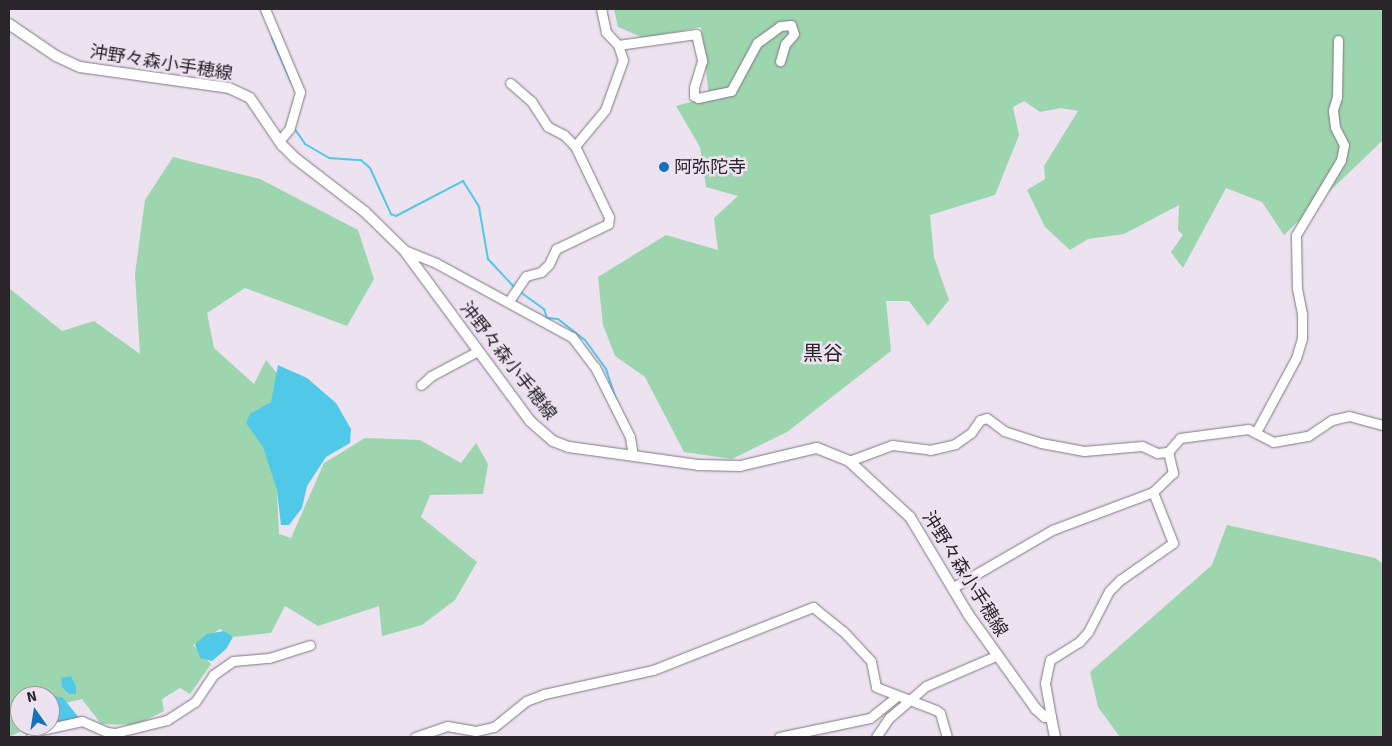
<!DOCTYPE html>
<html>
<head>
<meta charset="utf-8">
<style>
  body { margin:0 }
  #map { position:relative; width:1392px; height:746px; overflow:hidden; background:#ece2f0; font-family:Signika,"Noto Sans JP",sans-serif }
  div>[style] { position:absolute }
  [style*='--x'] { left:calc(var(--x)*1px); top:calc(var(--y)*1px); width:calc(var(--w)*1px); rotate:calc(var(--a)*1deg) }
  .green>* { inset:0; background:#9dd5ae }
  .water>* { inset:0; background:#50c8e8 }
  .stream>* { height:2px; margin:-1px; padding:0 1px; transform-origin:1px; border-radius:1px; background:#50c8e8 }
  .roads { filter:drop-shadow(0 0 1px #807783) drop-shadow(0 0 1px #807783) }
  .minor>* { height:9px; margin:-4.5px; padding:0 4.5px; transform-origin:4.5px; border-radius:4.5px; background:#fff }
  .major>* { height:10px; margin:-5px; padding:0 5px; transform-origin:5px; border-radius:5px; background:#fff }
  .dots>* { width:14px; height:14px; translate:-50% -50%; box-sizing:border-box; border:2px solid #ece2f0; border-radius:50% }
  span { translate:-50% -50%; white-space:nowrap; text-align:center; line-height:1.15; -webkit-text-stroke:5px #ece2f0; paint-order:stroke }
  .street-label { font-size:18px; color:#29252a }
  .poi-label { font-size:18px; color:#29252a }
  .left { translate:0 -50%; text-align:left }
  .quarter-label { font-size:20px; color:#29252a }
  .frame { position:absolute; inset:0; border:10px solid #29252a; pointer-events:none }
  .north { position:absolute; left:10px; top:686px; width:50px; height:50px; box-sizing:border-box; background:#ece2f0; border:1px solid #9e96a1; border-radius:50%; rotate:347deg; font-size:14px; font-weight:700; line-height:20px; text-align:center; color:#29252a }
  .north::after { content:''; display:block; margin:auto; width:18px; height:22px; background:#1571be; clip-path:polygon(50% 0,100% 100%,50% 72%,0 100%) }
</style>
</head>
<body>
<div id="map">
  <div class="green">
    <i style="clip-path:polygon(614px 9px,1383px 9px,1383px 140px,1284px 235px,1262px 202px,1226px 188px,1183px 268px,1171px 252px,1183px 235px,1178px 230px,1179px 205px,1124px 234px,1088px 239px,1070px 250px,1045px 227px,1027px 190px,1045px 179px,1044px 166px,1078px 111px,1061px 108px,1040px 112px,1024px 101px,1013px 107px,1019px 135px,995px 195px,930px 215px,934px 257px,949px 300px,928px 326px,909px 301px,886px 301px,891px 351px,787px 432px,732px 459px,684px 452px,645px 377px,615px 356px,603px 325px,598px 277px,666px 235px,718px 250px,714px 218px,738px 196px,706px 187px,700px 147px,676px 106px,709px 97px,701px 27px,644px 38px,618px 27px)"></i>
    <i style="clip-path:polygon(173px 157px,260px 179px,358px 230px,374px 279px,347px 326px,245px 288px,207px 313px,214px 348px,254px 384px,266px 360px,281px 378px,269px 455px,277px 490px,279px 534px,291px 538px,324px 463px,365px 438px,420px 440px,461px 463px,476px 443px,488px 464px,483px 494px,430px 495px,421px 517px,477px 562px,455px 600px,422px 625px,382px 636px,379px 606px,318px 626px,285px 606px,271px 633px,233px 637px,220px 629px,193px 645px,211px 664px,190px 694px,180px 688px,162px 699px,164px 711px,136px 725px,101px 724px,82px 699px,61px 704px,50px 695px,20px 696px,20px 726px,32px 726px,9px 737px,9px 288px,62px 331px,94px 321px,140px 354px,135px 274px,145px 200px)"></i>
    <i style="clip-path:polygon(1227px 525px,1375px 558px,1383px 564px,1383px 737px,1120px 737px,1098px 707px,1090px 672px,1212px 565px)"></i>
  </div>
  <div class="water">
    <i style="clip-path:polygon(278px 365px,307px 378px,336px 403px,351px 429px,350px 443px,326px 457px,307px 486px,302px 508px,289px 525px,281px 525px,277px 490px,263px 447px,246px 423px,250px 414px,271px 402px)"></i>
    <i style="clip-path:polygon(224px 631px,233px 637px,226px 649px,212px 661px,200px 658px,195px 644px,207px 634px)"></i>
    <i style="clip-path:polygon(71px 676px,76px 687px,76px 694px,69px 694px,62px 687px,61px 678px)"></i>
    <i style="clip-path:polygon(50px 695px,63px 698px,80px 719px,50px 724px,50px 696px,41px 696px)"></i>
  </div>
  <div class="stream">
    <i style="--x:272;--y:38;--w:48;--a:66.6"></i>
    <i style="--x:294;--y:128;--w:19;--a:55"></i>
    <i style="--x:305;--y:144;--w:28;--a:30"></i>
    <i style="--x:329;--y:158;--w:32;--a:4"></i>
    <i style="--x:361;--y:160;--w:12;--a:42"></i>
    <i style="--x:370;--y:168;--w:51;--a:65.5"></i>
    <i style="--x:391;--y:214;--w:5;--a:22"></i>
    <i style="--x:396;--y:216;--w:76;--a:-27.6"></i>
    <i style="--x:463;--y:181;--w:31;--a:58"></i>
    <i style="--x:479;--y:207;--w:53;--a:80.2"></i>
    <i style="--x:488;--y:259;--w:40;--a:47"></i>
    <i style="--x:519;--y:291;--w:31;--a:36"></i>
    <i style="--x:544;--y:309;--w:9;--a:72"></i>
    <i style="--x:547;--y:318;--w:11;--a:5"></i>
    <i style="--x:558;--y:319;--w:34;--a:38"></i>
    <i style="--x:585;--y:340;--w:36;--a:54"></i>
    <i style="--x:606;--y:369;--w:32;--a:72"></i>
  </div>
  <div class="roads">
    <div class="minor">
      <i style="--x:265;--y:9;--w:90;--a:67.1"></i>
      <i style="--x:300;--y:92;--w:37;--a:106"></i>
      <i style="--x:290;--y:128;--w:17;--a:130"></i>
      <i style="--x:618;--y:45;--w:79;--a:-8"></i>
      <i style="--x:696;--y:34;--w:28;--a:77"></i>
      <i style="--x:702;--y:61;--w:27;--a:107"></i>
      <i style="--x:694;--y:87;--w:9;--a:90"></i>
      <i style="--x:694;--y:96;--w:4;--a:27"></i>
      <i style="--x:698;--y:98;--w:34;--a:-12"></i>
      <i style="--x:731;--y:91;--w:55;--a:-61.6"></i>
      <i style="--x:757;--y:43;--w:29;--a:-36"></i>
      <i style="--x:780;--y:26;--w:11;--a:-5"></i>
      <i style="--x:791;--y:25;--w:9;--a:72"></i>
      <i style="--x:794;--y:34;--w:13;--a:132"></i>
      <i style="--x:785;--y:44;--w:18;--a:106"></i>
      <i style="--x:575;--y:146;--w:47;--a:-50.2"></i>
      <i style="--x:605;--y:110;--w:53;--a:-70.2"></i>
      <i style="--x:623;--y:60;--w:16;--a:-108"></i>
      <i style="--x:618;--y:45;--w:18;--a:-133"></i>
      <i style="--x:606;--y:32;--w:24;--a:-102"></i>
      <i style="--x:404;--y:250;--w:35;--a:22"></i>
      <i style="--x:436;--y:263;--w:155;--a:28.6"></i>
      <i style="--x:572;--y:337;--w:38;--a:53"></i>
      <i style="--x:595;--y:367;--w:78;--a:63.4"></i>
      <i style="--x:630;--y:437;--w:19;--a:81"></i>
      <i style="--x:509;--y:301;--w:30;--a:-56"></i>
      <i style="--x:526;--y:276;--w:16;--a:-15"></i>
      <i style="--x:541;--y:272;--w:11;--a:-45"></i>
      <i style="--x:549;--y:264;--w:17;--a:-65"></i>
      <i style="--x:556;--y:249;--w:58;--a:-25.7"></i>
      <i style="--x:608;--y:224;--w:7;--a:-82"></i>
      <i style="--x:609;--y:217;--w:79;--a:-115.6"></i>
      <i style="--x:575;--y:146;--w:16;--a:-135"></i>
      <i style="--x:564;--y:135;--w:18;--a:-153"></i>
      <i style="--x:548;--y:127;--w:30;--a:-123"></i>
      <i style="--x:532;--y:102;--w:29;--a:-139"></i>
      <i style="--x:421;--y:385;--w:13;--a:-42"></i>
      <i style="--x:431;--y:376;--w:53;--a:-28"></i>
      <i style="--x:1256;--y:432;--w:84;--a:-61.6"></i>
      <i style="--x:1296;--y:358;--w:21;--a:-73"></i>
      <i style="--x:1302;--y:338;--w:24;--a:-90"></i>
      <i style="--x:1302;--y:314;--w:25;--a:-101"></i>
      <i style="--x:1297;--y:289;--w:54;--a:-91.1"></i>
      <i style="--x:1296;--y:235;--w:87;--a:-59"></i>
      <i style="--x:1341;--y:160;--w:15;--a:-79"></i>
      <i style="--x:1344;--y:145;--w:20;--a:-117"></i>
      <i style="--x:1335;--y:127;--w:17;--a:-97"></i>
      <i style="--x:1333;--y:110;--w:14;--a:-73"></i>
      <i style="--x:1337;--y:97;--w:57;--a:-89"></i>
      <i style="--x:849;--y:461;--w:46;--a:-20.4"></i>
      <i style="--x:892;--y:445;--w:38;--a:7"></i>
      <i style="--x:930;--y:450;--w:26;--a:-13"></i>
      <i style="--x:955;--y:444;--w:19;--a:-35"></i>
      <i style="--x:971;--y:433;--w:16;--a:-55"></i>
      <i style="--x:980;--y:420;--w:7;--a:-16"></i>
      <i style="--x:987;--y:418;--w:21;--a:37"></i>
      <i style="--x:1004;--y:431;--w:39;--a:18"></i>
      <i style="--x:1041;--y:443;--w:44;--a:10.5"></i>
      <i style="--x:1084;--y:451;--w:58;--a:-4.9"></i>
      <i style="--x:1142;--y:446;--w:17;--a:25"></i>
      <i style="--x:1157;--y:453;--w:11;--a:-5"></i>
      <i style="--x:952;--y:588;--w:116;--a:-30.1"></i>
      <i style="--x:1052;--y:530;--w:108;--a:-20.6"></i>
      <i style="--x:1153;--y:492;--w:28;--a:-44"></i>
      <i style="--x:1173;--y:473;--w:22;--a:-103"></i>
      <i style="--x:1168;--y:452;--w:18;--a:-49"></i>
      <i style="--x:1180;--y:438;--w:69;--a:-7.5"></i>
      <i style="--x:1248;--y:429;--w:28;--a:27"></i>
      <i style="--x:1273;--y:442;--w:36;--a:-10"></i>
      <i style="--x:1308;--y:436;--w:29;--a:-34"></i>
      <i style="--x:1332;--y:420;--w:17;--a:-13"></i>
      <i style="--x:1349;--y:416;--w:35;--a:15"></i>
      <i style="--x:1051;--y:717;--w:35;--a:-100"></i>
      <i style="--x:1045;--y:683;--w:24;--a:-78"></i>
      <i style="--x:1050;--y:660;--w:34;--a:-32"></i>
      <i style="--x:1079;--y:642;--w:13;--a:-48"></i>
      <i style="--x:1088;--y:632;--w:46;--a:-62.9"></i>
      <i style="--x:1109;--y:591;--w:16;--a:-45"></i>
      <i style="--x:1120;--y:580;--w:65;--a:-34.9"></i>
      <i style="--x:1173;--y:543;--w:55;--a:-111.4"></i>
      <i style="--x:31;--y:737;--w:8;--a:-50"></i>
      <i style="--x:36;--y:731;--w:47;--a:-12.3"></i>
      <i style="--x:82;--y:721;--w:27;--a:24"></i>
      <i style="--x:107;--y:732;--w:8;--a:7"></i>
      <i style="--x:115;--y:733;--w:54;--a:-14"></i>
      <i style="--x:167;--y:720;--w:33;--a:-33"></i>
      <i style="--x:195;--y:702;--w:32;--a:-56"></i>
      <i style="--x:213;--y:675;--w:24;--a:-35"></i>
      <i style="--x:233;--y:661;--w:36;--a:-5"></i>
      <i style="--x:269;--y:658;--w:43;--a:-17.6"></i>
      <i style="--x:415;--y:737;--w:34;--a:-19"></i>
      <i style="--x:447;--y:726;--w:29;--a:10"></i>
      <i style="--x:476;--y:731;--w:18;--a:-13"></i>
      <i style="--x:494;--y:727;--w:41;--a:-39.1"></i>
      <i style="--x:526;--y:701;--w:19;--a:-21"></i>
      <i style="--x:544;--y:694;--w:112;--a:-12.4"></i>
      <i style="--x:653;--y:670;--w:172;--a:-21.5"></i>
      <i style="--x:813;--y:607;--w:38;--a:39"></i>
      <i style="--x:843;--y:631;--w:41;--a:47"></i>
      <i style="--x:871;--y:661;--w:26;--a:79"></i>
      <i style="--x:876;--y:687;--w:64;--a:21"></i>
      <i style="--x:936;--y:710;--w:5;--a:37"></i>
      <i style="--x:940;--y:713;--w:25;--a:74"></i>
      <i style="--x:779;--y:737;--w:93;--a:-11.8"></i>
      <i style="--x:870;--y:718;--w:33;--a:-39"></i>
      <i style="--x:876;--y:737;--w:23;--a:-56"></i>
      <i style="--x:889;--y:718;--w:49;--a:-40.9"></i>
      <i style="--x:926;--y:686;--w:78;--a:-23.3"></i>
    </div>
    <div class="major">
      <i style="--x:9;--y:24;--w:57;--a:34.2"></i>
      <i style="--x:56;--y:56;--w:26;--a:25"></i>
      <i style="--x:80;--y:67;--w:150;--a:8"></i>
      <i style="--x:229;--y:88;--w:23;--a:25"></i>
      <i style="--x:250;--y:98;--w:57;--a:55.8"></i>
      <i style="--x:282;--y:145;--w:18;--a:45"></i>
      <i style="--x:295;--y:158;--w:88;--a:37.6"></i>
      <i style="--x:365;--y:212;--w:54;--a:44.3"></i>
      <i style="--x:404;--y:250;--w:212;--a:53.6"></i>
      <i style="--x:530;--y:421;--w:30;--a:41"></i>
      <i style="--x:553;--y:441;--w:17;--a:21"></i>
      <i style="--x:569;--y:447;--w:130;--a:7.9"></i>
      <i style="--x:698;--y:465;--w:42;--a:1.4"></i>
      <i style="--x:740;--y:466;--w:79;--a:-13.2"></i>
      <i style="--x:817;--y:448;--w:35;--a:22"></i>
      <i style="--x:849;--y:461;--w:83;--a:42.6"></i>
      <i style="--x:910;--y:517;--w:113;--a:59.1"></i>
      <i style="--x:968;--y:614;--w:117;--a:54.4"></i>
      <i style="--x:1036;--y:709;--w:12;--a:42"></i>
      <i style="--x:1045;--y:717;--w:6;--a:0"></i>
      <i style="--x:1051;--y:717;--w:20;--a:79"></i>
    </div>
  </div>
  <div class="dots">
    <i style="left:664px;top:167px;background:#1571be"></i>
  </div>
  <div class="street-label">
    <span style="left:161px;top:63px;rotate:9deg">沖野々森小手穂線</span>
    <span style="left:508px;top:361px;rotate:52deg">沖野々森小手穂線</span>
    <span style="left:965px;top:574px;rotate:58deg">沖野々森小手穂線</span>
  </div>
  <div class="poi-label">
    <span class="left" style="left:674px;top:167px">阿弥陀寺</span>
  </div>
  <div class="quarter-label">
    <span style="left:823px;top:353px">黒谷</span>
  </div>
  <div class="frame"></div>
  <div class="north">N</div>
</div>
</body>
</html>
